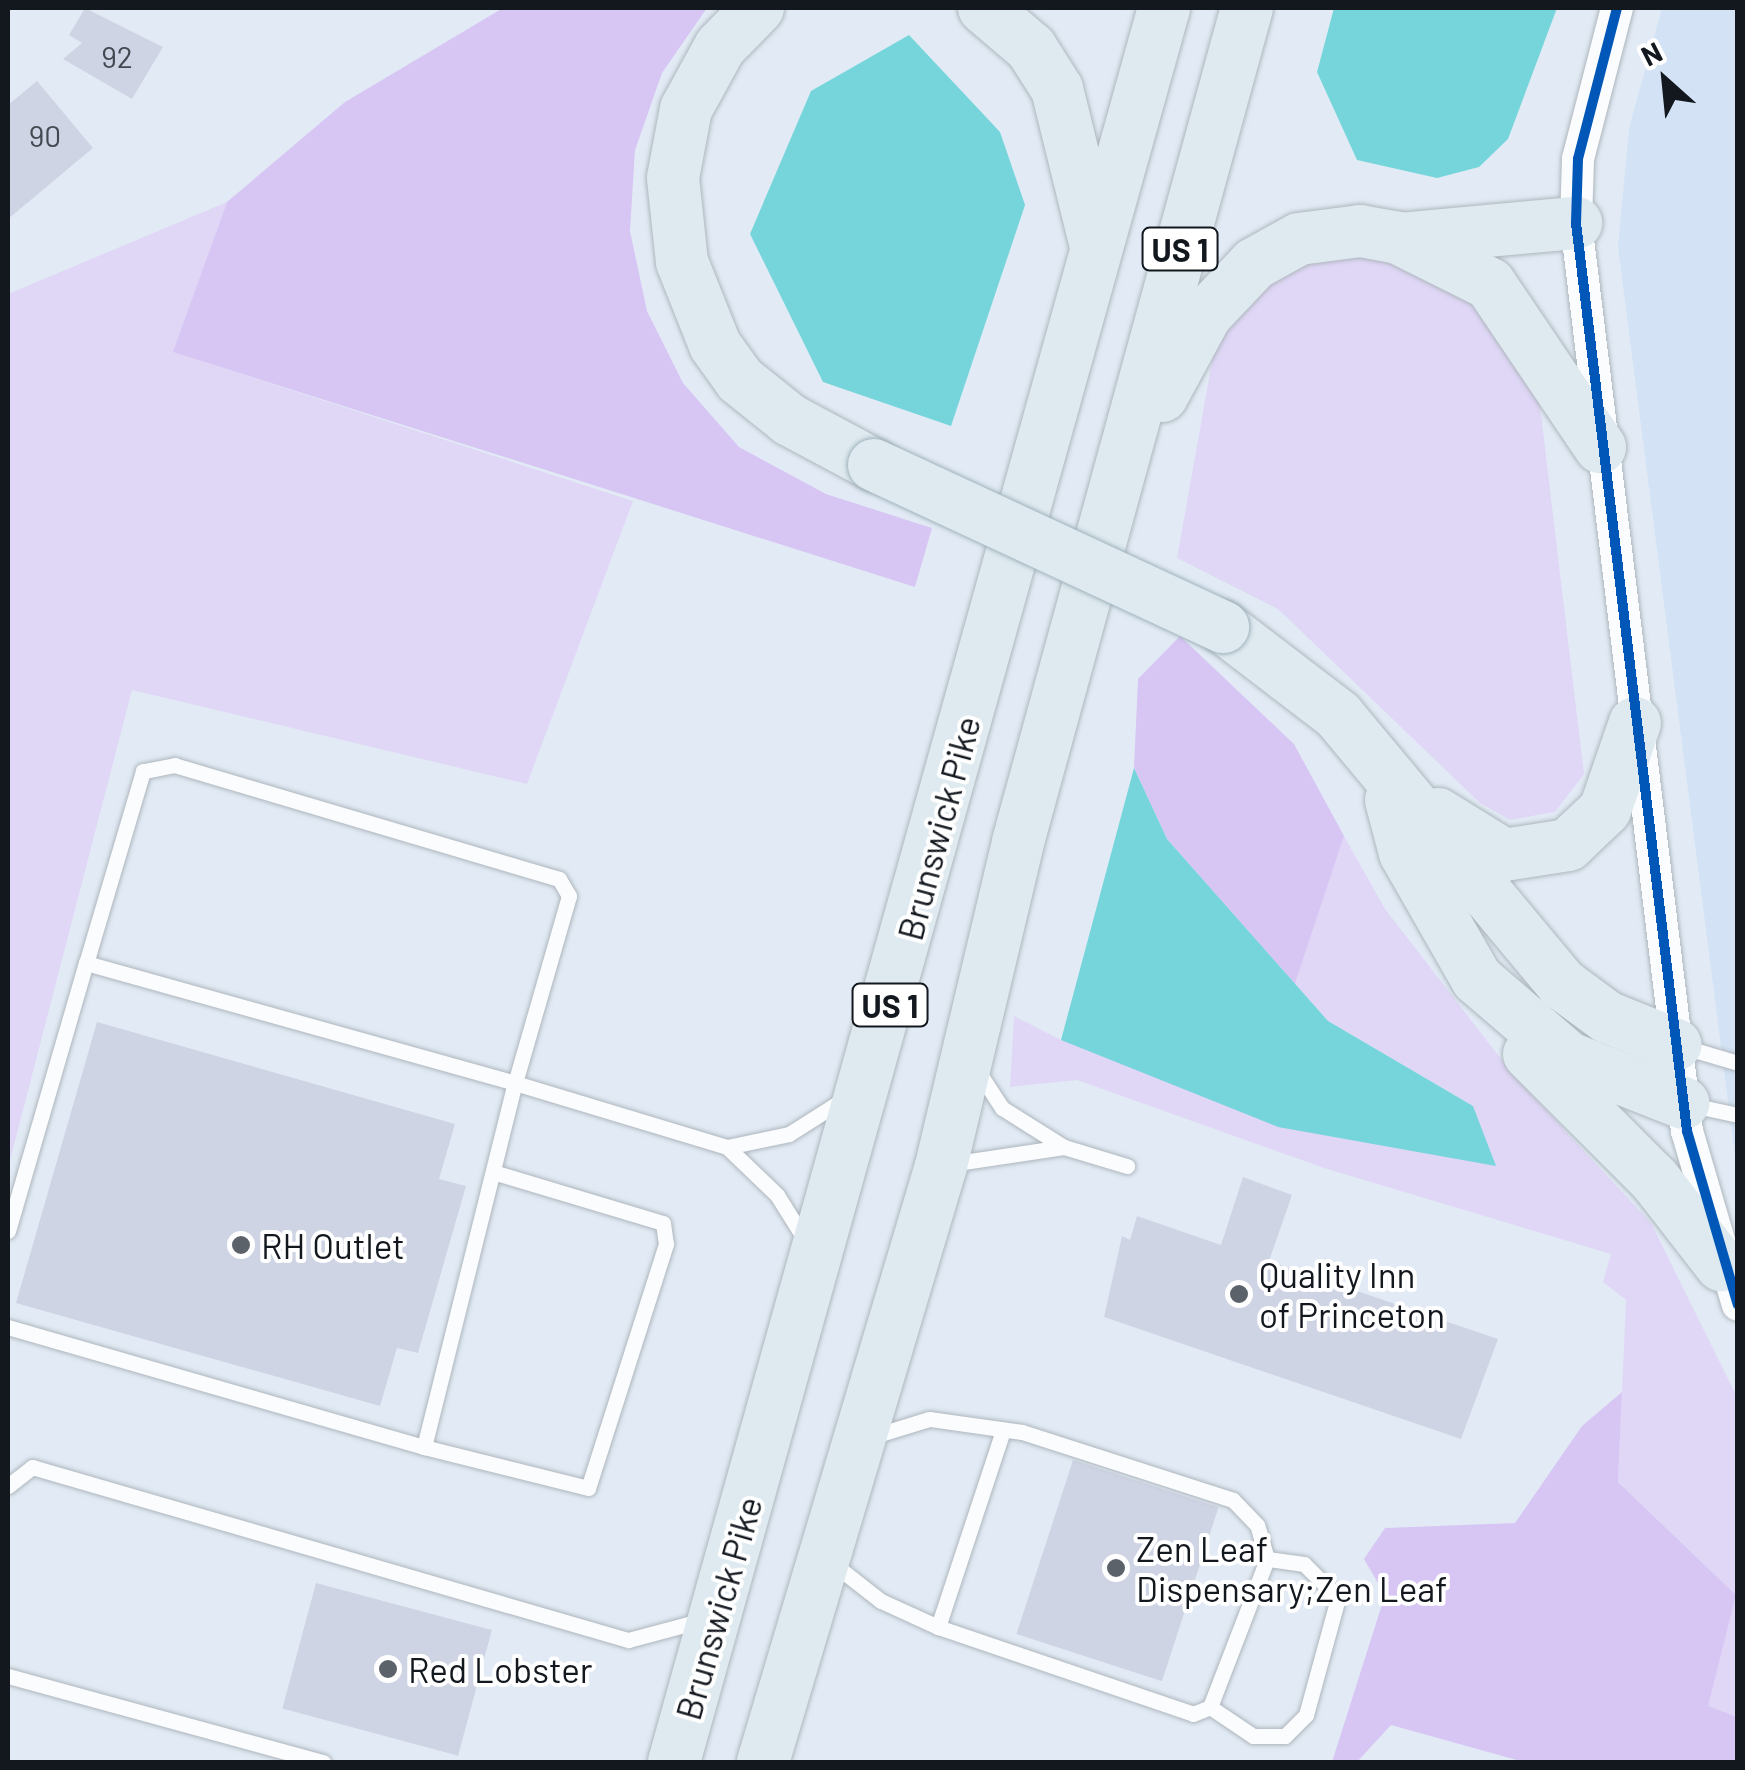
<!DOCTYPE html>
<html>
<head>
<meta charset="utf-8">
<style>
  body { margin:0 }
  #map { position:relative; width:1745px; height:1770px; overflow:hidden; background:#e2ebf5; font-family:Barlow,sans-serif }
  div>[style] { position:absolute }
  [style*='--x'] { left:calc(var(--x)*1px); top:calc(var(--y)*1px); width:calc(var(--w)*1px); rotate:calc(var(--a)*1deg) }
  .built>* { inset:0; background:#d3e3f5 }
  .green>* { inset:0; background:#e0d7f7 }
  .forest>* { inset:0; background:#d7c6f4 }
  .water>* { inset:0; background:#76d5db }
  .building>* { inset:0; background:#cfd4e4; transform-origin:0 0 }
  .roads { filter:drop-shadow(0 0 2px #aeb6bd) drop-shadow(0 0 2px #aeb6bd) }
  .service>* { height:15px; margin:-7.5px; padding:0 7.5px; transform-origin:7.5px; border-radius:7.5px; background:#fbfcfe }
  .minor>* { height:32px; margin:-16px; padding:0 16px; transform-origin:16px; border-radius:16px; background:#fbfcfe }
  .trunk>* { height:52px; margin:-26px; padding:0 26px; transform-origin:26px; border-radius:26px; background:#deeaef }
  .bridges { filter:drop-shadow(0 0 2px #a0b2bc) drop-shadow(0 0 2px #a0b2bc) }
  .trunk-bridge>* { height:52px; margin:-26px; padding:0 26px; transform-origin:26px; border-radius:26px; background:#deeaef }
  .cycleway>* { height:10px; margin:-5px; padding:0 5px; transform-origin:5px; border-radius:5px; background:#0057b8 }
  .dots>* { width:28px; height:28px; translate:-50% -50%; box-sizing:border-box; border:5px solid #fff; border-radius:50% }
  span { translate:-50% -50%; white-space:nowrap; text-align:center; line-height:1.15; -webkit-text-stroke:8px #fff; paint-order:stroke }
  .number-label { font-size:30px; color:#434851 }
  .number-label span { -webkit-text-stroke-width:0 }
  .shield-label span { padding:2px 8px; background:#fff; border:2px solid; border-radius:8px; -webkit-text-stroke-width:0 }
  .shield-label { font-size:32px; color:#13181f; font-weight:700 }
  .street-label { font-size:35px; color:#13181f }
  .poi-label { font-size:35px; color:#13181f }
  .left { translate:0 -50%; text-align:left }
  .frame { position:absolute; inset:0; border:10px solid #13181f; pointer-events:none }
  .north { position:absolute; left:1615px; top:30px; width:100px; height:100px; -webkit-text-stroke:8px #fff; paint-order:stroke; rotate:333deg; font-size:28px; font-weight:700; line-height:40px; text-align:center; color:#13181f }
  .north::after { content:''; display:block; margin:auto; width:35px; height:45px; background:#13181f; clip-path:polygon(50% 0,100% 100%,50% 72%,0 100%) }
</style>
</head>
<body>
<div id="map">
  <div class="built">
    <i style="clip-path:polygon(1662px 8px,1737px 8px,1737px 1171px,1618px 247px,1629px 128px)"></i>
  </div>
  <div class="green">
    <i style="clip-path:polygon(227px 202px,174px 352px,633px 501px,527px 784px,132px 690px,8px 1168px,8px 294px)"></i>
    <i style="clip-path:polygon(1333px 245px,1458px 274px,1538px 389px,1584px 774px,1555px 812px,1510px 820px,1480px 803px,1278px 609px,1177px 558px,1217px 333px,1237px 295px)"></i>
    <i style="clip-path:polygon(1344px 836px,1385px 909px,1515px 1077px,1651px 1223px,1737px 1397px,1737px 1717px,1707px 1707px,1736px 1595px,1618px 1482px,1626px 1300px,1603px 1282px,1611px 1254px,1324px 1168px,1077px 1080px,1010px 1087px,1014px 1016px,1061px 1040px,1473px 1106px,1328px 1021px,1295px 984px)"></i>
  </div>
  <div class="forest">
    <i style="clip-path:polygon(503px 8px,707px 8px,662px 73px,635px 150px,630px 231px,647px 311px,683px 383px,739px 447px,826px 494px,932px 528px,915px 587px,173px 352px,227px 202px,345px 102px)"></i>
    <i style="clip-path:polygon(1180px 636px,1294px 744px,1344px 836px,1295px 984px,1167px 839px,1134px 768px,1138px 679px)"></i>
    <i style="clip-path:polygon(1622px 1392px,1618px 1482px,1736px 1595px,1708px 1706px,1737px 1717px,1737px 1762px,1524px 1762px,1391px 1725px,1357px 1762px,1332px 1762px,1385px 1595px,1364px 1559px,1385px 1528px,1515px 1523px,1582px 1426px)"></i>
  </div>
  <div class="water">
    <i style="clip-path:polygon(1334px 8px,1557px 8px,1508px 139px,1479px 167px,1437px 178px,1357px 160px,1317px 72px)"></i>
    <i style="clip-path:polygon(909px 35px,1000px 132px,1025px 205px,951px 426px,823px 382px,750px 234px,811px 91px)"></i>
    <i style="clip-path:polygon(1134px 768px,1167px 839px,1328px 1021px,1473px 1106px,1496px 1166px,1278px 1127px,1061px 1040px)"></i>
  </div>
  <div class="building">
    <i style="clip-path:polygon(85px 8px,163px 47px,132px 99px,63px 59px,82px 43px,69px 35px)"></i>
    <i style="clip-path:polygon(37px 81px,93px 148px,8px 219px,8px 105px)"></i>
    <i style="clip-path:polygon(97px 1022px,455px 1124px,439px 1179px,466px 1186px,418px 1353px,397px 1348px,380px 1406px,16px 1303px)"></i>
    <i style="clip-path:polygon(1243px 1177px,1292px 1195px,1269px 1261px,1498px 1339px,1461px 1439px,1104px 1317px,1122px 1236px,1130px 1240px,1137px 1216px,1221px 1245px)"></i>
    <i style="left:1073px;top:1460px;width:153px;height:183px;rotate:18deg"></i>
    <i style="left:316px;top:1583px;width:182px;height:130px;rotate:15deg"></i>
  </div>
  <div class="roads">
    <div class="service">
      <i style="--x:1684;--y:1047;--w:56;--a:16.5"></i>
      <i style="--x:976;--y:1068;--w:48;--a:57"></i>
      <i style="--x:1002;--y:1108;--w:73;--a:32.2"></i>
      <i style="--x:1064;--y:1147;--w:66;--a:16.8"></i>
      <i style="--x:1692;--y:1105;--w:47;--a:12.3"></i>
      <i style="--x:727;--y:1147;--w:69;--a:43.8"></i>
      <i style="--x:777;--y:1195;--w:57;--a:58"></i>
      <i style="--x:950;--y:1164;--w:115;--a:-8.5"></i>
      <i style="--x:493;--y:1172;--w:177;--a:16.7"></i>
      <i style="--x:663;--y:1223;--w:21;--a:82"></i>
      <i style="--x:666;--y:1244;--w:256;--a:107.7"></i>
      <i style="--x:588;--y:1488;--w:169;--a:-166"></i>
      <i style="--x:424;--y:1447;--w:375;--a:-76"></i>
      <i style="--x:515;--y:1083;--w:195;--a:-73.9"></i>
      <i style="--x:569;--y:896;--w:20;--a:-120"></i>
      <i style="--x:559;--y:879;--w:401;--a:-163.5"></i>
      <i style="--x:175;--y:765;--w:33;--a:169"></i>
      <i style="--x:143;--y:771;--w:200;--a:106.5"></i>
      <i style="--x:86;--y:963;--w:445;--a:15.6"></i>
      <i style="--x:515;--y:1083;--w:221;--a:16.8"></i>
      <i style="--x:727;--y:1147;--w:63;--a:-11.8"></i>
      <i style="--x:789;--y:1134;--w:62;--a:-32.4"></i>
      <i style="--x:8;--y:1231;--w:279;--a:-73.8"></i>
      <i style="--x:8;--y:1327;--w:433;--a:16.1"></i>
      <i style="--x:8;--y:1486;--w:31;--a:-38"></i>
      <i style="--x:32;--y:1467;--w:621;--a:16.19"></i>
      <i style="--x:628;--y:1640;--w:78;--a:-14.9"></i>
      <i style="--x:831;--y:1562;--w:63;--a:38"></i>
      <i style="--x:881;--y:1601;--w:63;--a:24.5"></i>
      <i style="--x:938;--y:1627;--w:269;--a:18.8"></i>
      <i style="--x:1193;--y:1714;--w:18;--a:-22"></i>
      <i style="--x:1210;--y:1707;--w:159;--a:-68.9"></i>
      <i style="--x:1267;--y:1559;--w:35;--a:-106"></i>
      <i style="--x:1257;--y:1525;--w:35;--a:-134"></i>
      <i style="--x:1233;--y:1500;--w:222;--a:-162.1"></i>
      <i style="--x:1022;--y:1432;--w:94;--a:-172"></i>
      <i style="--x:929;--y:1419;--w:58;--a:162.8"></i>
      <i style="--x:938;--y:1627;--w:207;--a:-71.7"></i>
      <i style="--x:8;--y:1676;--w:327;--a:15.3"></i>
      <i style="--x:1210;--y:1707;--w:52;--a:34"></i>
      <i style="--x:1253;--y:1736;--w:32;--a:0"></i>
      <i style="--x:1285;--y:1736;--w:30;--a:-45"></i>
      <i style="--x:1306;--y:1715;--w:121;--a:-74.7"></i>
      <i style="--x:1338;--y:1598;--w:48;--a:-135"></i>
      <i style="--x:1304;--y:1564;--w:37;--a:-172"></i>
    </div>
    <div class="minor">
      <i style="--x:1617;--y:8;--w:156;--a:104.5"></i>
      <i style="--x:1578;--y:159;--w:64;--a:91.8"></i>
      <i style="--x:1576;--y:223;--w:915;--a:83.03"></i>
      <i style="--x:1687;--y:1131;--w:181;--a:73.7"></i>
    </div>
    <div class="trunk">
      <i style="--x:758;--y:8;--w:54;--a:134.3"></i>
      <i style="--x:720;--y:47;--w:71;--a:118.7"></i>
      <i style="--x:686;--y:109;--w:70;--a:100.7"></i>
      <i style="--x:673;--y:178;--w:84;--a:83.9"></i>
      <i style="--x:682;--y:262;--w:89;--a:68.3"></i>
      <i style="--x:715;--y:345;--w:43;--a:54.5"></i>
      <i style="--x:740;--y:380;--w:64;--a:38.7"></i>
      <i style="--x:790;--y:420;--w:95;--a:28.2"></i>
      <i style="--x:984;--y:8;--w:62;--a:40.4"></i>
      <i style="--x:1031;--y:48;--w:49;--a:57.6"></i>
      <i style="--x:1057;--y:89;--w:158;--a:76.1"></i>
      <i style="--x:1410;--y:238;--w:167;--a:-5.2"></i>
      <i style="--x:1162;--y:396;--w:92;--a:-61.5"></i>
      <i style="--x:1206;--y:315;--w:70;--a:-46.7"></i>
      <i style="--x:1254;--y:264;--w:51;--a:-29.1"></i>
      <i style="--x:1299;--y:239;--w:62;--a:-7.5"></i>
      <i style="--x:1360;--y:231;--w:39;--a:10"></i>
      <i style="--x:1398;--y:238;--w:103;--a:26.6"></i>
      <i style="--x:1490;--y:284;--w:197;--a:56"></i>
      <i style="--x:1223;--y:627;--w:145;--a:37.4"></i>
      <i style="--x:1338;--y:715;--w:350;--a:50.2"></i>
      <i style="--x:1562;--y:984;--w:56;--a:36.3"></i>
      <i style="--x:1607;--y:1017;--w:74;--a:22.1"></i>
      <i style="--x:1391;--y:800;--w:55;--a:75.2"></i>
      <i style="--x:1405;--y:853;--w:145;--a:60.3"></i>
      <i style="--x:1477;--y:979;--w:121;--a:40.7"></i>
      <i style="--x:1569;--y:1058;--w:123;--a:21.5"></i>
      <i style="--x:1438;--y:814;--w:78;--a:31.8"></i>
      <i style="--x:1504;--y:855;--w:65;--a:-8.9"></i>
      <i style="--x:1568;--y:845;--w:51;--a:-43.4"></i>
      <i style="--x:1605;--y:810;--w:92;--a:-71"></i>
      <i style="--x:1529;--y:1054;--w:178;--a:45"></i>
      <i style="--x:1655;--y:1180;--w:108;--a:52.2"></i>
      <i style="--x:674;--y:1762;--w:1821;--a:-74.39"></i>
      <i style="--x:763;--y:1762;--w:622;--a:-73.37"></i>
      <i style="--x:941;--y:1166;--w:333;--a:-76.6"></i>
      <i style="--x:1018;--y:842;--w:865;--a:-74.65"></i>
    </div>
  </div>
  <div class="bridges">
    <div class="trunk-bridge">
      <i style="--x:874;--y:465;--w:385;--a:24.9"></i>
    </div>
  </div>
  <div class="cycleway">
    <i style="--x:1617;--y:8;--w:156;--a:104.5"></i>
    <i style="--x:1578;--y:159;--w:64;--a:91.8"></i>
    <i style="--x:1576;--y:223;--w:915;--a:83.03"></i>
    <i style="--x:1687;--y:1131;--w:181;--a:73.7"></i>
  </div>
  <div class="dots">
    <i style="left:241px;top:1245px;background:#5b626a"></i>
    <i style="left:1239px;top:1294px;background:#5b626a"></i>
    <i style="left:1116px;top:1568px;background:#5b626a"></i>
    <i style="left:388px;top:1669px;background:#5b626a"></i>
  </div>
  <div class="number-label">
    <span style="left:117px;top:56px">92</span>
    <span style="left:45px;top:135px">90</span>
  </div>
  <div class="shield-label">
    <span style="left:1180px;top:249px">US 1</span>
    <span style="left:890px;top:1005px">US 1</span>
  </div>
  <div class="street-label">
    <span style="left:938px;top:828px;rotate:-75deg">Brunswick Pike</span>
    <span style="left:718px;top:1608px;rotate:-74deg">Brunswick Pike</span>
  </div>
  <div class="poi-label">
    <span class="left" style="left:261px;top:1245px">RH Outlet</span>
    <span class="left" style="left:1259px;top:1294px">Quality Inn<br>of Princeton</span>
    <span class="left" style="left:1136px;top:1568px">Zen Leaf<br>Dispensary;Zen Leaf</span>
    <span class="left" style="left:408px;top:1669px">Red Lobster</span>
  </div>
  <div class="frame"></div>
  <div class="north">N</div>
</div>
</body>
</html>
